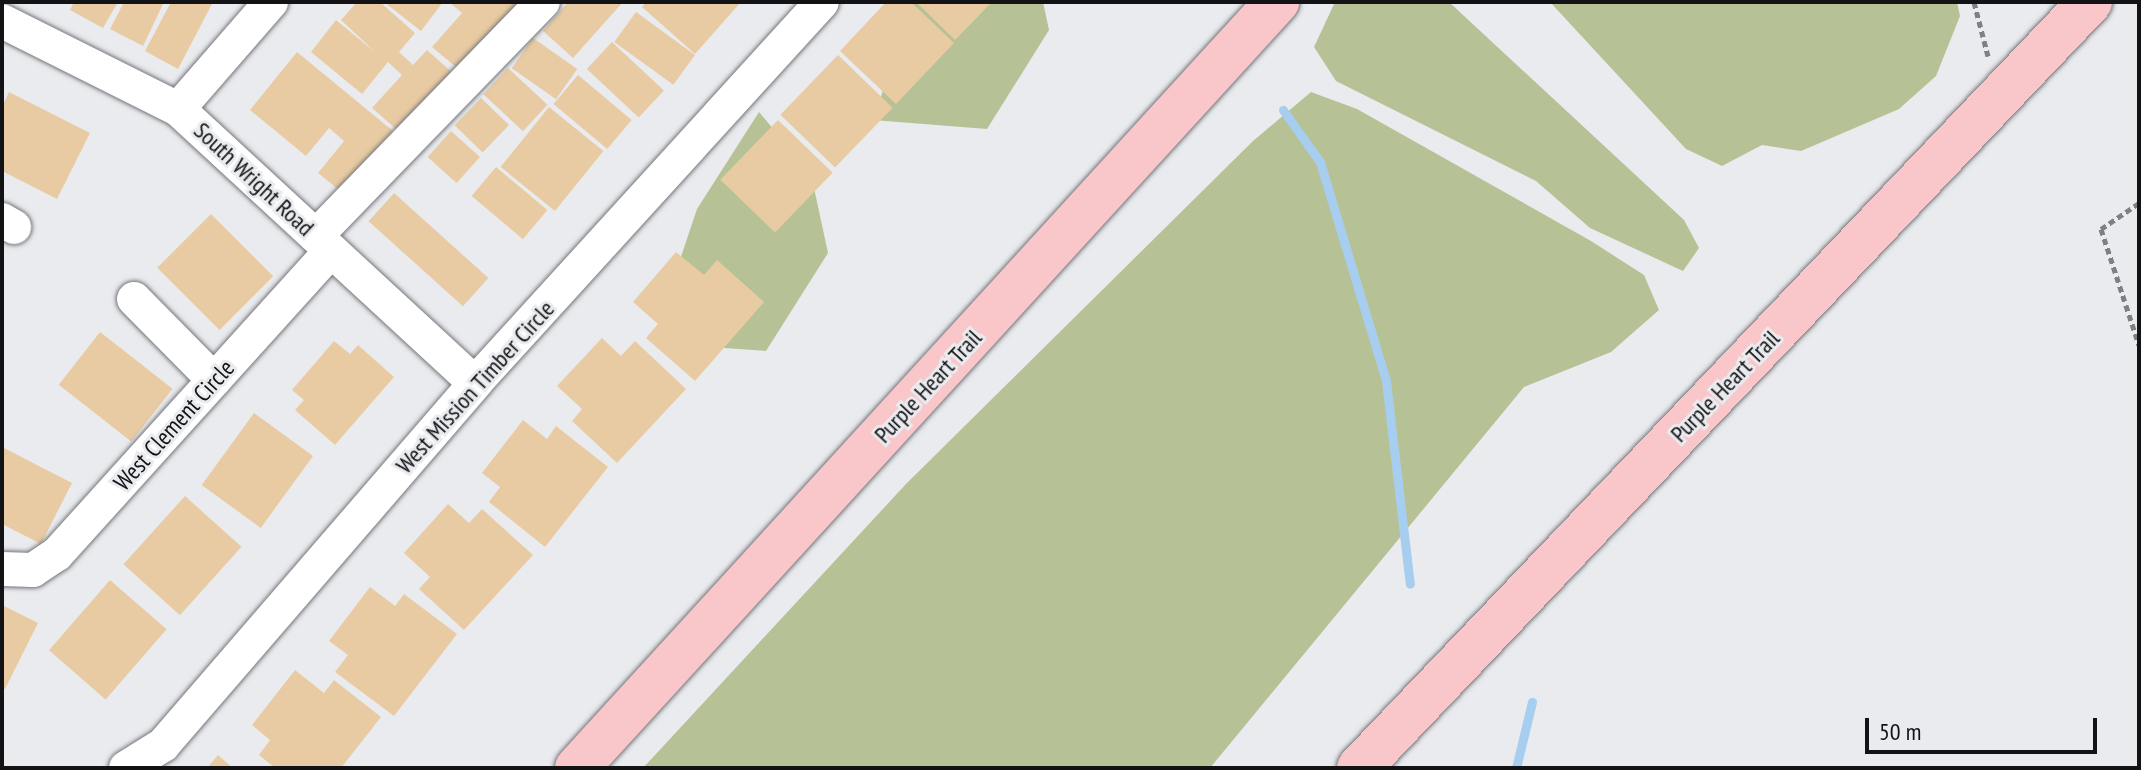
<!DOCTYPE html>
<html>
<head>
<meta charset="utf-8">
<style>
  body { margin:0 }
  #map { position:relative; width:2141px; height:770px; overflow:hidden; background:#e9ebef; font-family:"PT Sans Narrow",sans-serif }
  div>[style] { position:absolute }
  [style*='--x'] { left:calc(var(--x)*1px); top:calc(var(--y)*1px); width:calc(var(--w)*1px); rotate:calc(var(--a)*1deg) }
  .forest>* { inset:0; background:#b6c295 }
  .stream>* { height:9px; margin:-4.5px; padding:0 4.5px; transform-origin:4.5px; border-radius:4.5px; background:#a7cdef }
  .building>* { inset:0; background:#e9cba3; transform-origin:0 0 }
  .path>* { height:5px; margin-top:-2.5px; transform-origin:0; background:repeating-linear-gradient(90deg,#7f8083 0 6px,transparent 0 10px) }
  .roads { filter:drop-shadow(0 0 2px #757679) drop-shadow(0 0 2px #757679) }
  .minor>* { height:34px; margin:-17px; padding:0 17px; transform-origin:17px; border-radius:17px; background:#fff }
  .highway>* { height:44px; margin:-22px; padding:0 22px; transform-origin:22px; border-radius:22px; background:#f9c6ca }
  span { translate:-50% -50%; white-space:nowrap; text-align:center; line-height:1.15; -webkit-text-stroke:6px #e9ebef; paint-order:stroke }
  .street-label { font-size:24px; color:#131315 }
  .frame { position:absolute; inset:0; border:4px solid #131315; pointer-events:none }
  .scale { position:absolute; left:1865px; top:718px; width:232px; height:36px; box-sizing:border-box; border:4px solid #131315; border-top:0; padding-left:10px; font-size:24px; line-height:28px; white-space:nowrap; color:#131315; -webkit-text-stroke:6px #e9ebef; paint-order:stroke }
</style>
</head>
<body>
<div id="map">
  <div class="forest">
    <i style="clip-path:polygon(913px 2px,1043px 2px,1049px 30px,987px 129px,873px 120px)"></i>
    <i style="clip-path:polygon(1335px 2px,1449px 2px,1684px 220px,1699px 248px,1683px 271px,1590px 228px,1536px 181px,1336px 81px,1314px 47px)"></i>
    <i style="clip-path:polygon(1550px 2px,1957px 2px,1960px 16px,1936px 76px,1899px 109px,1801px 151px,1762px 145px,1722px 166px,1686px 149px)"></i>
    <i style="clip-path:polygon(1311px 92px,1357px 109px,1591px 241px,1644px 275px,1659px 310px,1611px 352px,1524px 387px,1210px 768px,643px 768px,906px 484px,1253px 141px)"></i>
    <i style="clip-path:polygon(759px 112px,811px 174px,828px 253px,766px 351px,652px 343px,697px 209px)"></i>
  </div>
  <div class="stream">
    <i style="--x:1283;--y:110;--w:64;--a:54.6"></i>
    <i style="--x:1320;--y:162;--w:229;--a:73.2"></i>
    <i style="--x:1386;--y:381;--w:204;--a:83.3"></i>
    <i style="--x:1516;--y:768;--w:68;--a:-76.4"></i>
  </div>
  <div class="building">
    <i style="clip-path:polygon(74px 2px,118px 2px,103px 28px,70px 10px)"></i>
    <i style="clip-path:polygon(124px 2px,164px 2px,143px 46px,110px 29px)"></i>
    <i style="clip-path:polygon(171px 2px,213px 2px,178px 69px,145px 51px)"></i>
    <i style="clip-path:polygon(357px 2px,380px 2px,415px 33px,399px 52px,413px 65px,427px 50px,456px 76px,403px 135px,372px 108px,402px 75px,388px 62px,362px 94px,311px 52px,336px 20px,375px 52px,341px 20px)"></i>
    <i style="clip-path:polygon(384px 2px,443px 2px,421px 31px)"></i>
    <i style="clip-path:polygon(449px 2px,522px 2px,462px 72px,432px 47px,462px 13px)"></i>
    <i style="clip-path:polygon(568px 2px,623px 2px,573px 58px,543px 31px)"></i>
    <i style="clip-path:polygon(646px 2px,741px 2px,695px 54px,642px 7px)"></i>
    <i style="clip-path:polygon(886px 2px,911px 2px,954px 43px,896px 104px,840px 51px)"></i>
    <i style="clip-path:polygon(916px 2px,992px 2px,955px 40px)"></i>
    <i style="left:636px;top:12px;width:73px;height:37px;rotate:36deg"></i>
    <i style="left:533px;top:38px;width:54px;height:37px;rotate:35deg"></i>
    <i style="left:612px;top:42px;width:71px;height:37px;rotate:43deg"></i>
    <i style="clip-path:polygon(297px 52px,399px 136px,349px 198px,318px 173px,344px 141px,329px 128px,306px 156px,250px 110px)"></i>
    <i style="left:838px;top:55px;width:76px;height:83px;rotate:44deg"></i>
    <i style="left:508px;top:68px;width:54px;height:36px;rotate:43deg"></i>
    <i style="left:578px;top:75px;width:70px;height:38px;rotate:40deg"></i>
    <i style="clip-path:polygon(9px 92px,90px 133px,57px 199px,2px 171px,2px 107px)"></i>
    <i style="left:481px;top:98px;width:39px;height:38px;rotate:44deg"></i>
    <i style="left:549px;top:107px;width:70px;height:77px;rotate:39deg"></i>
    <i style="left:778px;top:120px;width:76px;height:83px;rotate:44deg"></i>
    <i style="left:451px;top:131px;width:39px;height:35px;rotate:42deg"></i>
    <i style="left:496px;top:167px;width:67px;height:38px;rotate:40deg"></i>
    <i style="left:394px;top:193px;width:127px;height:38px;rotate:42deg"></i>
    <i style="left:211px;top:214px;width:88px;height:76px;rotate:45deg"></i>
    <i style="clip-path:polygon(676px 252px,704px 275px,717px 260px,764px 302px,695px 381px,646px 338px,658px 324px,633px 302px)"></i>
    <i style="left:100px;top:332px;width:92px;height:67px;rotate:38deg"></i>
    <i style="clip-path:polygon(602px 338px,621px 356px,635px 341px,686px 389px,617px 463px,572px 421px,582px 409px,557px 386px)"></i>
    <i style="clip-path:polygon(334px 341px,350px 354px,358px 345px,394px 377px,335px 445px,295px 410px,304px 400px,292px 390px)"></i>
    <i style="left:254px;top:413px;width:73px;height:89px;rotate:36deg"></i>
    <i style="clip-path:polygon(523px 420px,547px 439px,556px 426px,608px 467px,545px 547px,489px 502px,500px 487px,482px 473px)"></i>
    <i style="clip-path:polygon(2px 447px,72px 483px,41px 544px,2px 524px)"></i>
    <i style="left:185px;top:496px;width:76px;height:92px;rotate:42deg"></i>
    <i style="clip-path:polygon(448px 504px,469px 523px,482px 509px,533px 555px,464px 630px,419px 589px,430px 577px,404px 553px)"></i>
    <i style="left:110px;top:580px;width:75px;height:93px;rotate:41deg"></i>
    <i style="clip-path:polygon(370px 587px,395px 606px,404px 594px,457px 634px,394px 716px,335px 672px,348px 655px,329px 641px)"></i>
    <i style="clip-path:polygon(2px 605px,38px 623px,5px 689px,2px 688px)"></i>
    <i style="clip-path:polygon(295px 670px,324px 693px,334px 680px,381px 717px,341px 768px,275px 768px,259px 755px,270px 740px,252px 725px)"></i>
    <i style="clip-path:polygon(218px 755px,233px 768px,207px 768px)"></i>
  </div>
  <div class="path">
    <i style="--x:1974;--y:2;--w:56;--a:75.5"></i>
    <i style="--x:2139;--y:203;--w:46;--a:145.6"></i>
    <i style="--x:2101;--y:229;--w:122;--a:71.9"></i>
  </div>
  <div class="roads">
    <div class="minor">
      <i style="--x:2;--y:21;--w:197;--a:26.6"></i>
      <i style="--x:178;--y:109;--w:404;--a:42.7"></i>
      <i style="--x:178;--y:109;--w:142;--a:-49"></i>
      <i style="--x:2;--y:220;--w:14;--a:30"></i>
      <i style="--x:316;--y:236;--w:326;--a:-45.9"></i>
      <i style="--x:134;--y:299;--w:114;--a:45.4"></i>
      <i style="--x:2;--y:569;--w:31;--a:2"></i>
      <i style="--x:33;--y:570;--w:29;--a:-34"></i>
      <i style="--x:57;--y:554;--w:409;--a:-47.9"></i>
      <i style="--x:126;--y:768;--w:44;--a:-31.9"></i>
      <i style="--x:163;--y:745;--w:478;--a:-49.2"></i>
      <i style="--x:475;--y:383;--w:515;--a:-47.67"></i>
    </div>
    <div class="highway">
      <i style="--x:577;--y:768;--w:1038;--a:-47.58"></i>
      <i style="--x:1359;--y:768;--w:1059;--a:-46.34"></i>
    </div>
  </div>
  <div class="street-label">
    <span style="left:254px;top:179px;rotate:43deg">South Wright Road</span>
    <span style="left:928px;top:386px;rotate:-47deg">Purple Heart Trail</span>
    <span style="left:1725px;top:386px;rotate:-46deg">Purple Heart Trail</span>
    <span style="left:475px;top:387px;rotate:-48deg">West Mission Timber Circle</span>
    <span style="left:174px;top:425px;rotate:-48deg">West Clement Circle</span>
  </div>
  <div class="frame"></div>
  <div class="scale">50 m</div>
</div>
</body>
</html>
